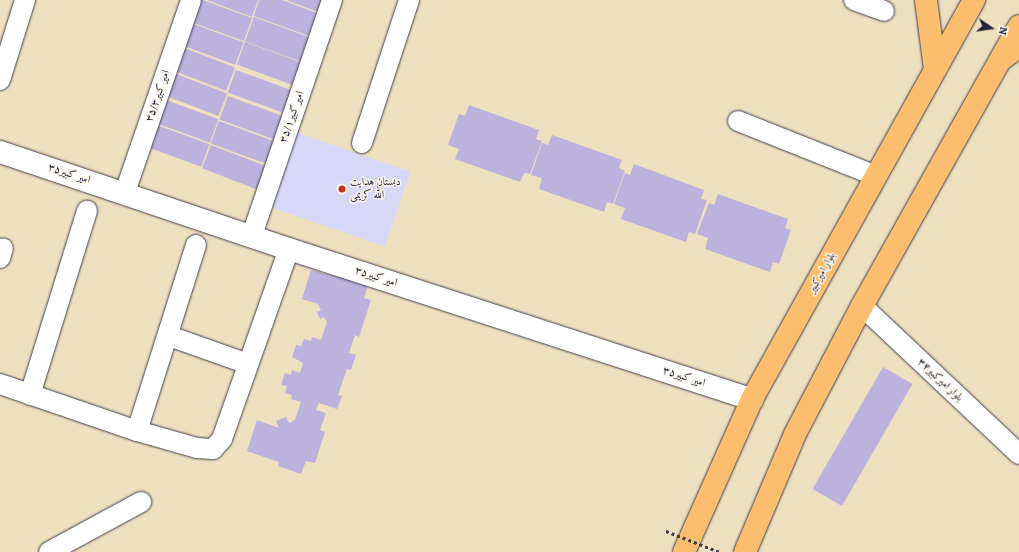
<!DOCTYPE html>
<html>
<head>
<meta charset="utf-8">
<style>
  body { margin:0 }
  #map { position:relative; width:1019px; height:552px; overflow:hidden; background:#ede0be; font-family:Alegreya,Amiri,serif }
  div>[style] { position:absolute }
  [style*='--x'] { left:calc(var(--x)*1px); top:calc(var(--y)*1px); width:calc(var(--w)*1px); rotate:calc(var(--a)*1deg) }
  .built>* { inset:0; background:#d8d7f8; transform-origin:0 0 }
  .building>* { inset:0; background:#bbb2dd; transform-origin:0 0 }
  .roads { filter:drop-shadow(0 0 1px #403e4f) drop-shadow(0 0 1px #403e4f) }
  .minor>* { height:20px; margin:-10px; padding:0 10px; transform-origin:10px; border-radius:10px; background:#fff }
  .tertiary>* { height:22px; margin:-11px; padding:0 11px; transform-origin:11px; border-radius:11px; background:#fff }
  .primary>* { height:22px; margin:-11px; padding:0 11px; transform-origin:11px; border-radius:11px; background:#fabe6e }
  .trunk>* { height:22px; margin:-11px; padding:0 11px; transform-origin:11px; border-radius:11px; background:#fabe6e }
  .path-bridge>* { height:2.5px; margin-top:-1.25px; transform-origin:0; background:repeating-linear-gradient(90deg,#403e4f 0 3px,transparent 0 6px) }
  .dots>* { width:11px; height:11px; translate:-50% -50%; box-sizing:border-box; border:2px solid #fbf7ec; border-radius:50% }
  span { translate:-50% -50%; white-space:nowrap; text-align:center; line-height:1.15; -webkit-text-stroke:3px #fbf7ec; paint-order:stroke }
  .street-label { font-size:11px; color:#22223b }
  .poi-label { font-size:11px; color:#22223b }
  .left { translate:0 -50%; text-align:left }
  .north { position:absolute; left:971px; top:8px; width:40px; height:40px; -webkit-text-stroke:3px #fbf7ec; paint-order:stroke; rotate:103deg; font-size:11px; font-weight:700; line-height:16px; text-align:center; color:#22223b }
  .north::after { content:''; display:block; margin:auto; width:14px; height:18px; background:#22223b; clip-path:polygon(50% 0,100% 100%,50% 72%,0 100%) }
</style>
</head>
<body>
<div id="map">
  <div class="built">
    <i style="left:298px;top:133px;width:119px;height:79px;rotate:19deg"></i>
  </div>
  <div class="building">
    <i style="clip-path:polygon(195px 0,203px 0,252px 18px,244px 41px,188px 21px)"></i>
    <i style="clip-path:polygon(207px 0,258px 0,252px 17px)"></i>
    <i style="clip-path:polygon(259px 0,282px 0,317px 13px,309px 36px,254px 16px)"></i>
    <i style="clip-path:polygon(286px 0,322px 0,318px 12px)"></i>
    <i style="left:254px;top:17px;width:59px;height:26px;rotate:20deg"></i>
    <i style="left:188px;top:22px;width:59px;height:24px;rotate:20deg"></i>
    <i style="left:245px;top:42px;width:59px;height:24px;rotate:20deg"></i>
    <i style="left:179px;top:46px;width:60px;height:25px;rotate:21deg"></i>
    <i style="left:236px;top:70px;width:59px;height:24px;rotate:20deg"></i>
    <i style="left:171px;top:72px;width:60px;height:24px;rotate:21deg"></i>
    <i style="left:228px;top:96px;width:59px;height:25px;rotate:20deg"></i>
    <i style="left:163px;top:99px;width:59px;height:25px;rotate:20deg"></i>
    <i style="clip-path:polygon(469px 105px,539px 130px,536px 139px,542px 141px,530px 174px,524px 173px,520px 182px,455px 159px,459px 149px,448px 145px,459px 114px,465px 116px)"></i>
    <i style="left:219px;top:121px;width:59px;height:24px;rotate:20deg"></i>
    <i style="left:154px;top:124px;width:59px;height:24px;rotate:20deg"></i>
    <i style="clip-path:polygon(552px 135px,622px 160px,619px 168px,625px 171px,613px 204px,607px 202px,604px 212px,539px 189px,542px 178px,531px 175px,542px 143px,548px 145px)"></i>
    <i style="left:211px;top:145px;width:60px;height:25px;rotate:21deg"></i>
    <i style="clip-path:polygon(634px 164px,704px 190px,701px 199px,707px 200px,695px 234px,689px 232px,686px 242px,621px 219px,625px 208px,614px 204px,625px 173px,630px 175px)"></i>
    <i style="clip-path:polygon(718px 194px,788px 219px,785px 228px,791px 230px,779px 264px,773px 262px,770px 272px,705px 249px,708px 238px,697px 234px,709px 203px,714px 205px)"></i>
    <i style="clip-path:polygon(311px 270px,368px 285px,364px 298px,371px 300px,359px 337px,355px 335px,349px 353px,356px 355px,351px 370px,347px 369px,338px 395px,342px 396px,337px 409px,319px 403px,316px 410px,326px 413px,320px 430px,325px 432px,315px 463px,306px 461px,301px 474px,278px 466px,279px 462px,247px 451px,257px 420px,279px 428px,276px 421px,286px 417px,289px 423px,295px 420px,301px 402px,291px 399px,292px 395px,285px 393px,287px 386px,281px 385px,285px 373px,291px 375px,292px 370px,300px 373px,303px 363px,292px 357px,296px 345px,301px 346px,304px 339px,311px 341px,312px 337px,321px 340px,327px 322px,324px 317px,320px 319px,317px 312px,321px 310px,318px 304px,302px 299px)"></i>
    <i style="left:883px;top:367px;width:34px;height:141px;rotate:30deg"></i>
  </div>
  <div class="roads">
    <div class="minor">
      <i style="--x:854;--y:0;--w:32;--a:20"></i>
      <i style="--x:0;--y:80;--w:84;--a:-72.6"></i>
      <i style="--x:738;--y:121;--w:149;--a:21.7"></i>
      <i style="--x:362;--y:143;--w:151;--a:-71.8"></i>
      <i style="--x:125;--y:192;--w:203;--a:-71"></i>
      <i style="--x:252;--y:235;--w:248;--a:-71.2"></i>
      <i style="--x:0;--y:258;--w:10;--a:-73"></i>
      <i style="--x:862;--y:306;--w:216;--a:43.3"></i>
      <i style="--x:169;--y:336;--w:84;--a:19.5"></i>
      <i style="--x:0;--y:384;--w:145;--a:18.9"></i>
      <i style="--x:137;--y:431;--w:62;--a:15.8"></i>
      <i style="--x:197;--y:448;--w:16;--a:4"></i>
      <i style="--x:213;--y:449;--w:13;--a:-48"></i>
      <i style="--x:222;--y:439;--w:201;--a:-70.6"></i>
      <i style="--x:30;--y:395;--w:193;--a:-72.8"></i>
      <i style="--x:137;--y:431;--w:195;--a:-72.4"></i>
      <i style="--x:49;--y:552;--w:105;--a:-28.5"></i>
    </div>
    <div class="tertiary">
      <i style="--x:0;--y:152;--w:305;--a:18.6"></i>
      <i style="--x:289;--y:249;--w:487;--a:18"></i>
    </div>
    <div class="primary">
      <i style="--x:684;--y:552;--w:167;--a:-66"></i>
      <i style="--x:752;--y:399;--w:457;--a:-60.9"></i>
      <i style="--x:745;--y:552;--w:128;--a:-67"></i>
      <i style="--x:795;--y:434;--w:144;--a:-62.4"></i>
      <i style="--x:862;--y:306;--w:321;--a:-60.7"></i>
    </div>
    <div class="trunk">
      <i style="--x:926;--y:0;--w:70;--a:82.6"></i>
      <i style="--x:1002;--y:59;--w:21;--a:-37"></i>
    </div>
  </div>
  <div class="path-bridge">
    <i style="--x:666;--y:531;--w:58;--a:21.3"></i>
  </div>
  <div class="dots">
    <i style="left:342px;top:189px;background:#c8321e"></i>
  </div>
  <div class="street-label">
    <span style="left:158px;top:96px;rotate:-71deg">امیر کبیر۳۵/۳</span>
    <span style="left:292px;top:117px;rotate:-71deg">امیر کبیر۳۵/۱</span>
    <span style="left:69px;top:174px;rotate:18deg">امیر کبیر۳۵</span>
    <span style="left:822px;top:273px;rotate:-61deg">بلوار امیرکبیر</span>
    <span style="left:376px;top:277px;rotate:18deg">امیر کبیر۳۵</span>
    <span style="left:684px;top:377px;rotate:18deg">امیر کبیر۳۵</span>
    <span style="left:940px;top:380px;rotate:43deg">بلوار امیرکبیر۳۴</span>
  </div>
  <div class="poi-label">
    <span class="left" style="left:350px;top:189px">دبستان هدایت<br>الله کریمی</span>
  </div>
  <div class="north">N</div>
</div>
</body>
</html>
